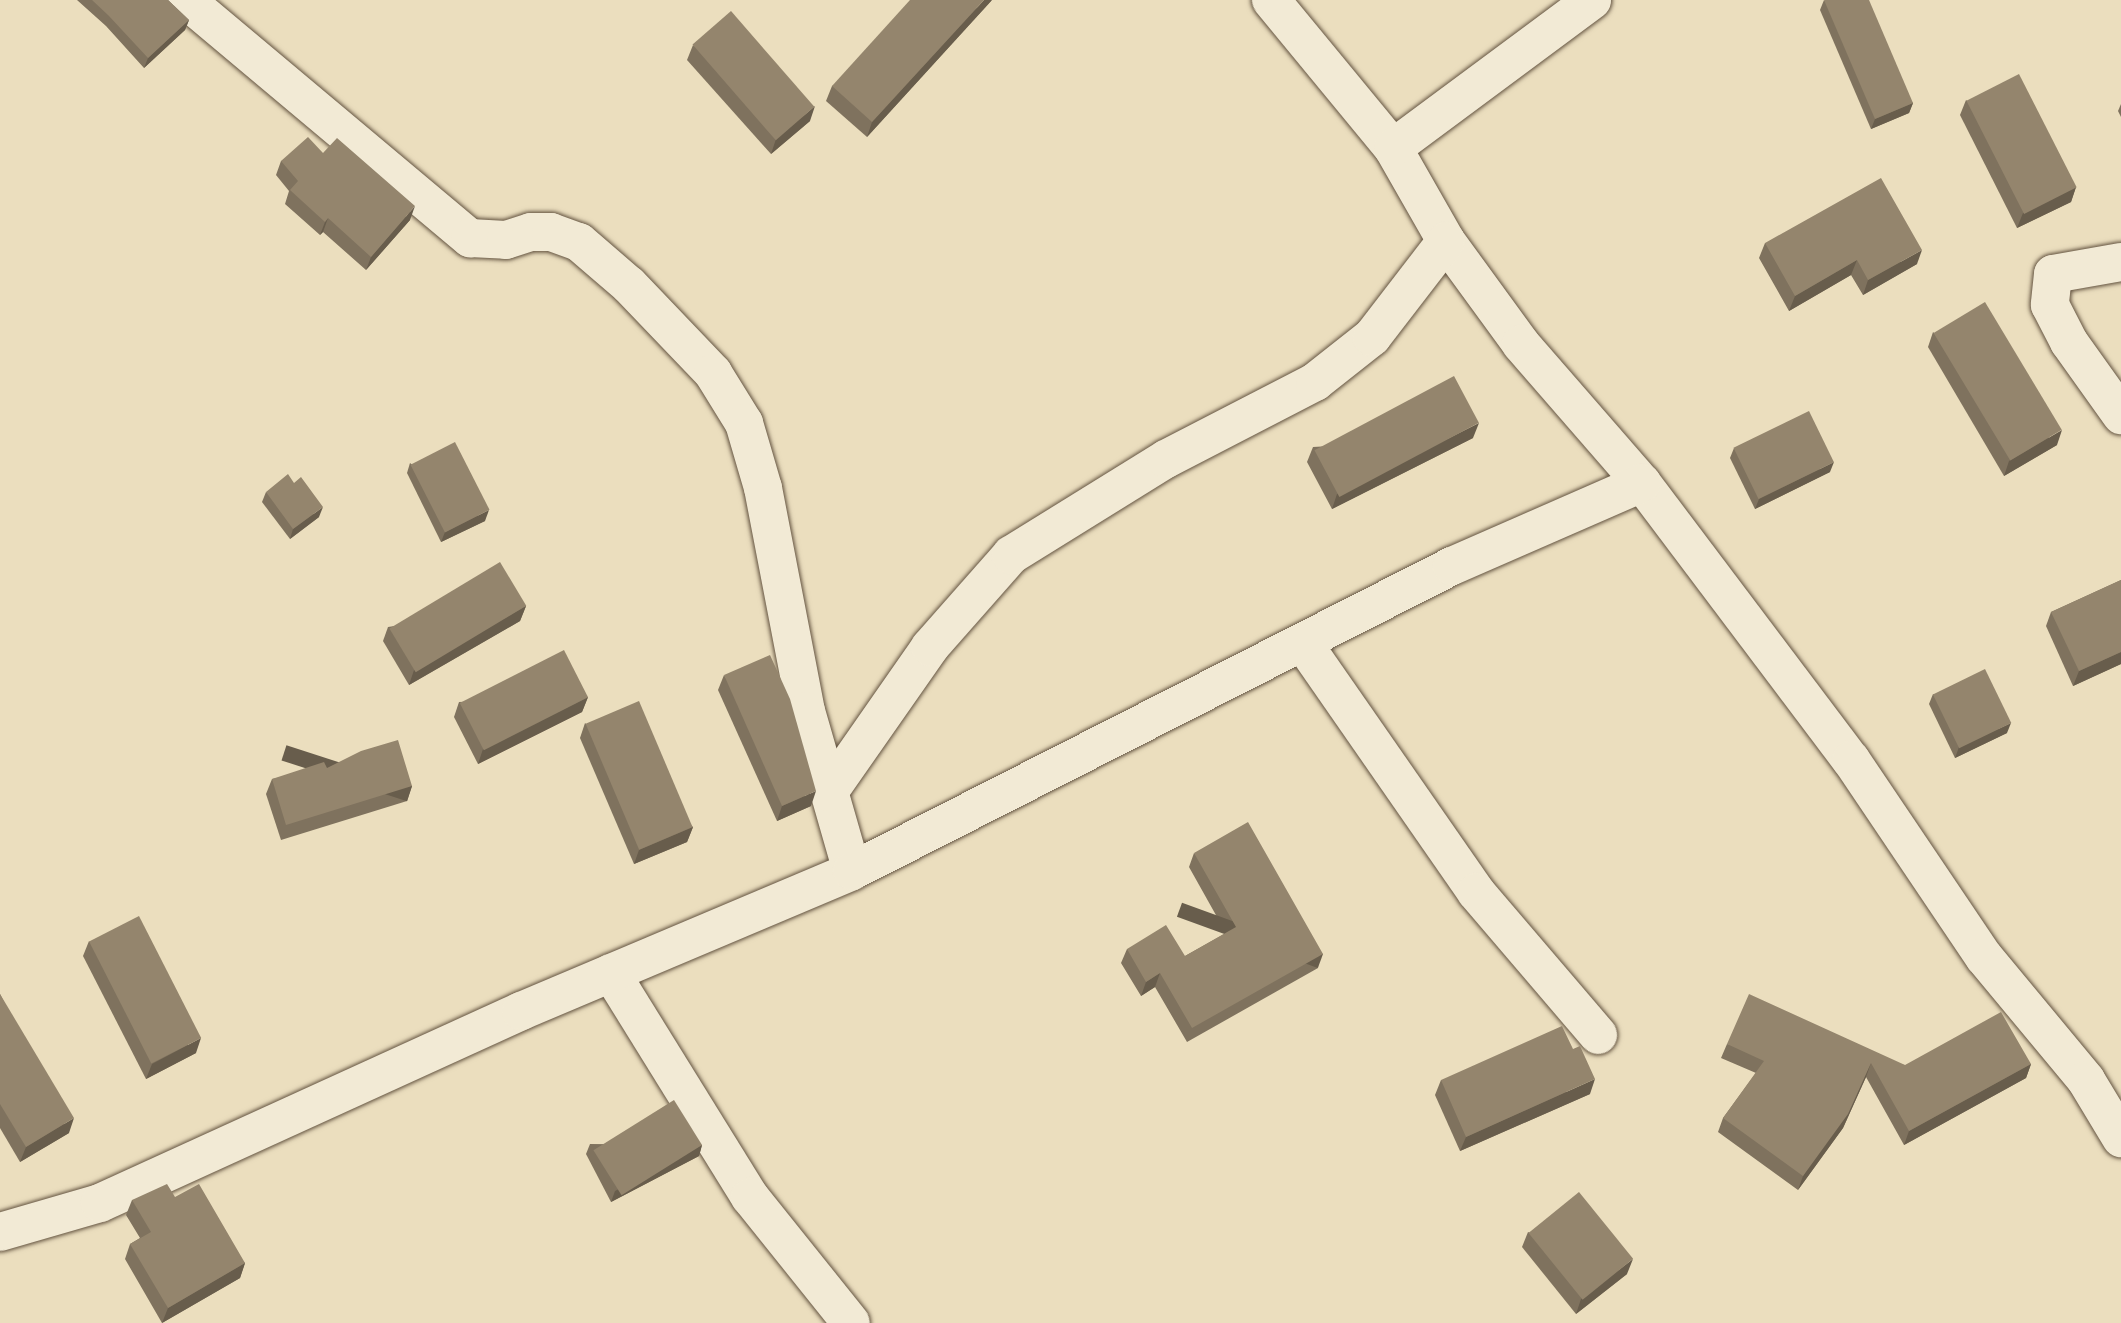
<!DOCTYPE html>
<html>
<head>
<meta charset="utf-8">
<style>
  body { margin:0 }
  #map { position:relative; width:2121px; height:1323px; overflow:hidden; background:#ebdebe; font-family:"IM FELL DW Pica",serif }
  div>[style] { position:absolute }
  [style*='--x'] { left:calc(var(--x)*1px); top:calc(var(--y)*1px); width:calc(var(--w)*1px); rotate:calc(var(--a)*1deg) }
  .roads { filter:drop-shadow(0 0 2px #635340) drop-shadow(0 0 2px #635340) }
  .minor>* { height:38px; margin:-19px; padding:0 19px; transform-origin:19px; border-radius:19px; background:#f2ead5 }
  .wall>* { inset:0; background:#7f725e }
  .shaded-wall>* { inset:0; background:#685d4c; transform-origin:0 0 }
  .building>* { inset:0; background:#94856d; transform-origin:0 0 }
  span { translate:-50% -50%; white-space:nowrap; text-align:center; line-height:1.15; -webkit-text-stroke:7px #f2ead5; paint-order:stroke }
</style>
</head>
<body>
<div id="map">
  <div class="roads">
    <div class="minor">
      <i style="--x:186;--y:0;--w:371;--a:40"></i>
      <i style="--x:470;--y:238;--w:36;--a:3"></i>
      <i style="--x:506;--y:240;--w:26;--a:-18"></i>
      <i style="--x:531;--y:232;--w:20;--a:0"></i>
      <i style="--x:551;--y:232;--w:30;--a:20"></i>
      <i style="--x:579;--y:242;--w:66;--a:40.7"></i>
      <i style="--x:629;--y:285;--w:122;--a:46.3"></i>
      <i style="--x:713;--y:373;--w:59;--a:58.2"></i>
      <i style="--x:744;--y:423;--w:68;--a:73.7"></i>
      <i style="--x:763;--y:488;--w:227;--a:79.1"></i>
      <i style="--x:806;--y:711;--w:166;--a:74"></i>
      <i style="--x:1271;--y:0;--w:192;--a:50.5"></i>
      <i style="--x:1393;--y:148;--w:107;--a:60.3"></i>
      <i style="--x:1446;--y:241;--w:127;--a:53.9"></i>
      <i style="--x:1521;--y:344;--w:184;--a:49"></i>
      <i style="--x:1642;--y:483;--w:347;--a:53"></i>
      <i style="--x:1851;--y:760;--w:238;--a:56"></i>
      <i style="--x:1984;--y:957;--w:160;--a:50.3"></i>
      <i style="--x:2086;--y:1080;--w:68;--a:58.9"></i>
      <i style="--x:1393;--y:148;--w:248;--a:-36.6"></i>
      <i style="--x:2121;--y:262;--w:69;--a:170"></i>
      <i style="--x:2053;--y:274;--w:31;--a:96"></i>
      <i style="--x:2050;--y:305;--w:42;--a:62.8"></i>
      <i style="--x:2069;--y:342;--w:90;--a:54.5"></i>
      <i style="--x:1303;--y:643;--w:303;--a:55.2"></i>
      <i style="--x:1476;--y:892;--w:188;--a:49.5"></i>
      <i style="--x:829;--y:792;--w:177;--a:-55.1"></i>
      <i style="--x:930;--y:647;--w:123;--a:-48.6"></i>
      <i style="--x:1011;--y:555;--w:182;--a:-31.8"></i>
      <i style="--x:1166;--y:459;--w:168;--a:-27.3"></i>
      <i style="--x:1315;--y:382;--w:73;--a:-38.3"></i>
      <i style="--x:1372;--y:337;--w:121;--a:-52.4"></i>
      <i style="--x:611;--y:973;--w:264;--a:58.2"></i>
      <i style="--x:750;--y:1197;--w:161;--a:51.3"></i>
      <i style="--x:0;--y:1232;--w:104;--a:-16.2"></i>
      <i style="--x:100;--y:1203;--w:463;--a:-24.5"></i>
      <i style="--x:521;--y:1011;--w:359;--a:-22.9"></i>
      <i style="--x:852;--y:871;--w:673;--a:-26.95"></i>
      <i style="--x:1452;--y:566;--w:207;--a:-23.6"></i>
    </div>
  </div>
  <div class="wall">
    <i style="clip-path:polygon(77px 0,168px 0,189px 20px,185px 30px,144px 68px,106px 26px)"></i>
    <i style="clip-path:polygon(992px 0,867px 137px,826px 101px,832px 86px)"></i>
    <i style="clip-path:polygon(1824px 0,1913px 103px,1909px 113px,1871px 129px,1820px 10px)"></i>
    <i style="clip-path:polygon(693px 45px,810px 121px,771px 154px,687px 60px)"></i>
    <i style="clip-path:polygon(1966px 100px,2076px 187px,2071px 202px,2017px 228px,1960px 115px)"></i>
    <i style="clip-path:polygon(2121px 104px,2121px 117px,2118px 111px)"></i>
    <i style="clip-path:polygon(323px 153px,410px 220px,366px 270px,323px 232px,320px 235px,285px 204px,289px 191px,276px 175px,281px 161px)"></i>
    <i style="clip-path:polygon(1765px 243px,1917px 264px,1863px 295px,1851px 275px,1789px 311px,1759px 258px)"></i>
    <i style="clip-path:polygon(1933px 332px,2057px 445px,2004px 476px,1928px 347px)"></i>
    <i style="clip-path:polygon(1473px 438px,1332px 509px,1307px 462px,1313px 447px)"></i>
    <i style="clip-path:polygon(1734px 448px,1830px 472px,1755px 509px,1730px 458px)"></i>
    <i style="clip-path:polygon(410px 463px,485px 521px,441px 542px,407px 473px)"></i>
    <i style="clip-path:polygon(266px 492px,319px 517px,290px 539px,262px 502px)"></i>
    <i style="clip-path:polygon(2121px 580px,2121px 664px,2073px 686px,2046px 626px,2051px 612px)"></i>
    <i style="clip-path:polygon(526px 606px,520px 621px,409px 685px,383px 641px,388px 627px)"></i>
    <i style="clip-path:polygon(724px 675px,811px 806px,777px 821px,718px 690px)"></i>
    <i style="clip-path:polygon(1933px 694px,2007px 733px,1955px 758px,1929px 704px)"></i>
    <i style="clip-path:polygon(588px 697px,582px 712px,478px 764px,454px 717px,459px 702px)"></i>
    <i style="clip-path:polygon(585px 723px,693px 827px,687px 842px,634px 864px,580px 738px)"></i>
    <i style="clip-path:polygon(327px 768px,412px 786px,407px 801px,281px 840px,266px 794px,272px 779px)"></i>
    <i style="clip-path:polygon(1194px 853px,1318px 968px,1187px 1042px,1155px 987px,1141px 996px,1121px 963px,1127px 949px,1185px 956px,1226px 933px,1189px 867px)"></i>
    <i style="clip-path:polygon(89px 941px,196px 1053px,146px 1079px,83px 956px)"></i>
    <i style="clip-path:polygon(0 994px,69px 1133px,20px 1162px,0 1128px)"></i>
    <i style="clip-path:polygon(1727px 1044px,1905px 1065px,2031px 1064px,2026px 1078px,1904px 1145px,1866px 1077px,1843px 1128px,1798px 1190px,1718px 1132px,1723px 1118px,1756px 1073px,1721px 1058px)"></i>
    <i style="clip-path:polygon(1441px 1080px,1590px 1094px,1460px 1151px,1435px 1095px)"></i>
    <i style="clip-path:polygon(590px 1144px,702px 1145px,699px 1156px,611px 1202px,586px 1154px)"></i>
    <i style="clip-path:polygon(175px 1197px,245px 1263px,240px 1278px,162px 1323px,125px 1259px,130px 1244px,140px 1238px,126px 1215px,132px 1200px)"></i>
    <i style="clip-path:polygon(1528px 1232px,1627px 1274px,1576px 1314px,1522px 1247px)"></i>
  </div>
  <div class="shaded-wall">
    <i style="clip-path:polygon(984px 0,992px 0,867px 137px,872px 122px)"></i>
    <i style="clip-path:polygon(189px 20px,185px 30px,144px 68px,148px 58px)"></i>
    <i style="clip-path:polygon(1913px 103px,1909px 113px,1871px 129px,1875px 119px)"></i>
    <i style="clip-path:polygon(815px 106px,810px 121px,771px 154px,776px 139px)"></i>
    <i style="clip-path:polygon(2076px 187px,2071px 202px,2017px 228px,2023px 213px)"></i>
    <i style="clip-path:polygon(415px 206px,410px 220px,366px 270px,371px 257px)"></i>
    <i style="clip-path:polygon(328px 218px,323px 232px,320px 235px,325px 222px)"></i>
    <i style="clip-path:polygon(1922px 250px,1917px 264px,1863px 295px,1868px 280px)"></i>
    <i style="clip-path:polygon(1857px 260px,1851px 275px,1789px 311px,1795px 296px)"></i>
    <i style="clip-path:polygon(1479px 423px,1473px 438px,1332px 509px,1337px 494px)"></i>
    <i style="clip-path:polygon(2062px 430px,2057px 445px,2004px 476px,2009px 461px)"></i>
    <i style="clip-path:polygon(1834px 462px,1830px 472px,1755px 509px,1759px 499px)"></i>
    <i style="clip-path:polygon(323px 507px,319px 517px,290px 539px,293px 529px)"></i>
    <i style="clip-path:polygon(489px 510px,485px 521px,441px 542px,445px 532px)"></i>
    <i style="clip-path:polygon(526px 606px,520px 621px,409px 685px,414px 670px)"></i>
    <i style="clip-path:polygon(2121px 652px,2121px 664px,2073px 686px,2079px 671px)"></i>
    <i style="clip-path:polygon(588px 697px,582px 712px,478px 764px,483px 749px)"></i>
    <i style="clip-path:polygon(2011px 723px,2007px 733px,1955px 758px,1959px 747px)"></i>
    <i style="left:412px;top:786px;width:16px;height:132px;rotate:108deg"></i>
    <i style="clip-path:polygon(816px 791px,811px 806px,777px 821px,782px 806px)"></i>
    <i style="clip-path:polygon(693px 827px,687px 842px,634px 864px,639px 850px)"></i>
    <i style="left:1323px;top:954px;width:15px;height:150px;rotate:110deg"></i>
    <i style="clip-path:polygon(1160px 973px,1155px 987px,1141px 996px,1146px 982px)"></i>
    <i style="clip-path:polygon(201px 1038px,196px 1053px,146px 1079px,152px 1064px)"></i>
    <i style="clip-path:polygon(1871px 1063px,1866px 1077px,1843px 1128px,1798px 1190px,1803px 1176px)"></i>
    <i style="clip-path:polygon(2031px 1064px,2026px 1078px,1904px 1145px,1909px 1131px)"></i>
    <i style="clip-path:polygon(1595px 1079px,1590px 1094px,1460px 1151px,1466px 1137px)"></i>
    <i style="clip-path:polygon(74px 1118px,69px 1133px,20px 1162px,26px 1147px)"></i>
    <i style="clip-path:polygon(702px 1145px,699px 1156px,611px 1202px,615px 1191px)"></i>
    <i style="clip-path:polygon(1633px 1259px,1627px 1274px,1576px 1314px,1581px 1299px)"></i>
    <i style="clip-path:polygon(245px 1263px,240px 1278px,162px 1323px,168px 1308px)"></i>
  </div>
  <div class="building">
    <i style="clip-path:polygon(92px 0,168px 0,189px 20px,148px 58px,109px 16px)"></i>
    <i style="clip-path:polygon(910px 0,984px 0,872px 122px,832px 86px)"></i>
    <i style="clip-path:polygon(1824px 0,1869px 0,1913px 103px,1875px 119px)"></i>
    <i style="left:731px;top:11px;width:127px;height:51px;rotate:49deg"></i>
    <i style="left:2019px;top:74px;width:127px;height:59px;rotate:63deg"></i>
    <i style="clip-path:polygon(308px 137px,323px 153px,337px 138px,415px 206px,371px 257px,328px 218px,325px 222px,290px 190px,298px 181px,281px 161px)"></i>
    <i style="clip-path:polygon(1881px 178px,1922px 250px,1868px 280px,1857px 260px,1795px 296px,1765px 243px)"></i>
    <i style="left:1985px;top:302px;width:149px;height:60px;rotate:59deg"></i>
    <i style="left:1454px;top:376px;width:53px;height:158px;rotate:62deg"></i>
    <i style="left:1809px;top:411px;width:57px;height:84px;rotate:64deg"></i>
    <i style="left:455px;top:442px;width:76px;height:50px;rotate:63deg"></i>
    <i style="clip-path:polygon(288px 474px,294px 483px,301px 477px,323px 507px,293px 529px,266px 492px)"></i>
    <i style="left:500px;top:562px;width:51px;height:129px;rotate:59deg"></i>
    <i style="clip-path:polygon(2121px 580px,2121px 652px,2079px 671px,2051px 612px)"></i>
    <i style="left:564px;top:650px;width:53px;height:117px;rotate:63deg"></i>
    <i style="clip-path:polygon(770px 655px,790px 699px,816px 791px,782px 806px,724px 675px)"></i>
    <i style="left:1985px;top:669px;width:60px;height:58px;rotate:64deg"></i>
    <i style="left:639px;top:701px;width:137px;height:58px;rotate:67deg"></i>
    <i style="clip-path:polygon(398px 740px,412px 786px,286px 825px,272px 779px,324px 762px,327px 768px,361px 751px)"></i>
    <i style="clip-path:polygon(1248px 822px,1323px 954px,1192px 1028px,1160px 973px,1146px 982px,1127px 949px,1166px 925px,1185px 956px,1236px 927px,1194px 853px)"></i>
    <i style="left:139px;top:916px;width:137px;height:56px;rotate:63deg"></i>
    <i style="clip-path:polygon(0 994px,74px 1118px,26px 1147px,0 1104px)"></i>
    <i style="clip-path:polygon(1749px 994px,1905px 1065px,2001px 1012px,2031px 1064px,1909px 1131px,1871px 1063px,1848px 1114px,1803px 1176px,1723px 1118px,1764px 1061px,1727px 1044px)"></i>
    <i style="clip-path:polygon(1562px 1026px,1573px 1049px,1580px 1046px,1595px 1079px,1466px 1137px,1441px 1080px)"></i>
    <i style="left:674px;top:1100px;width:53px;height:95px;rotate:58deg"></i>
    <i style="clip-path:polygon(167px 1184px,175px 1197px,199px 1184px,245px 1263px,168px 1308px,130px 1244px,151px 1232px,132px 1200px)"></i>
    <i style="left:1579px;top:1192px;width:86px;height:65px;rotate:51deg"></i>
  </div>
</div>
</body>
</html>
